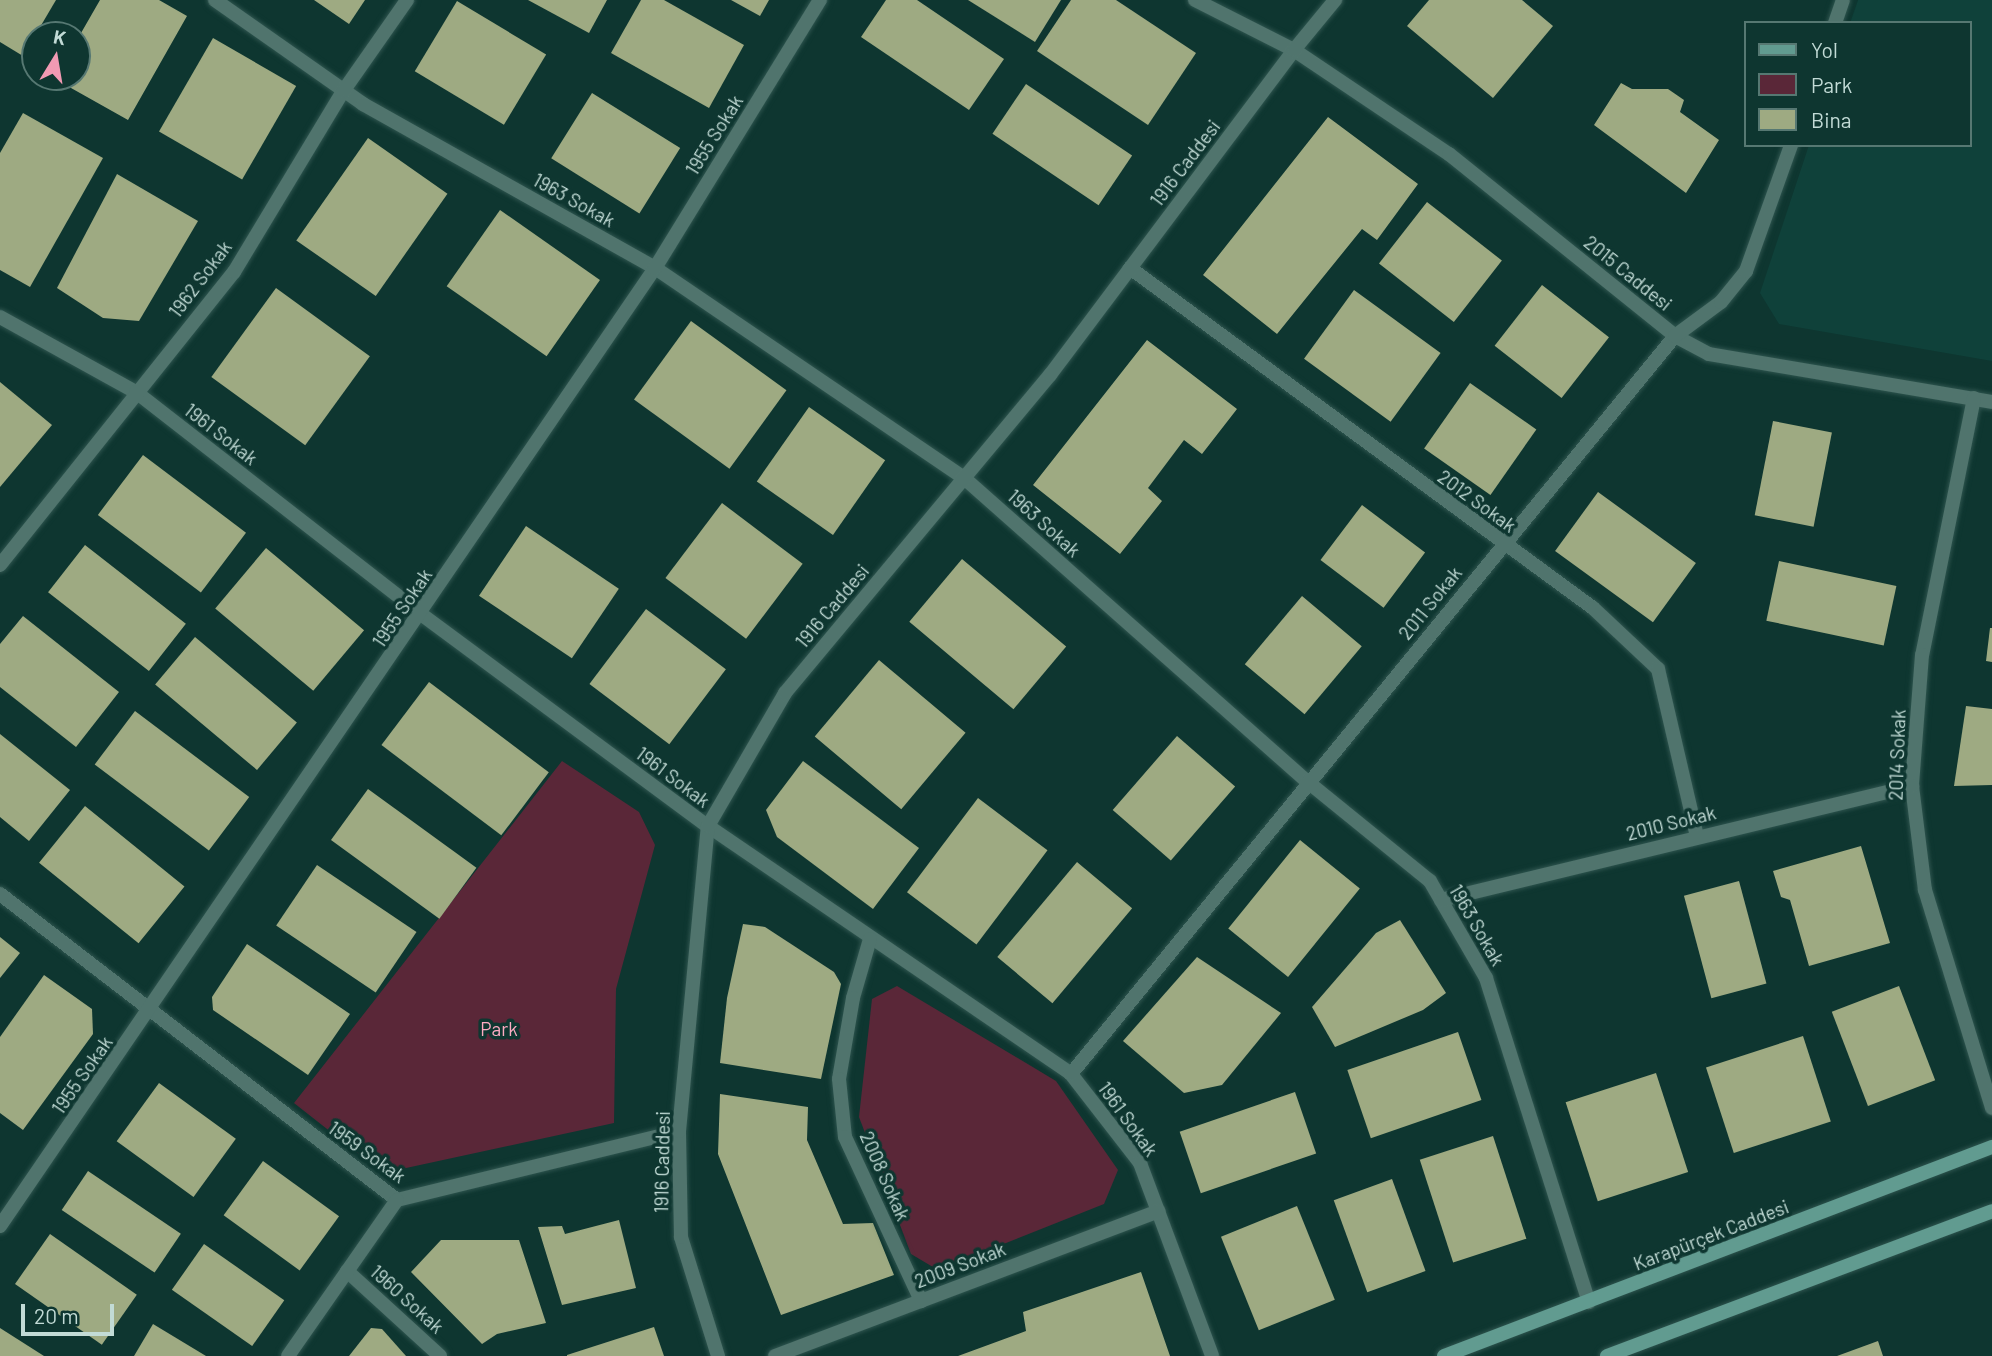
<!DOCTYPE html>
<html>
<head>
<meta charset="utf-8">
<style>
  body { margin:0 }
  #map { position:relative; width:1992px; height:1356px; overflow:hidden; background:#0e3630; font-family:Barlow,sans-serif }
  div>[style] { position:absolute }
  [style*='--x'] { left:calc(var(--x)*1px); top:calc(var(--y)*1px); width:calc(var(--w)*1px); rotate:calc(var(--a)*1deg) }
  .built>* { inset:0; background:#0f413a }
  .green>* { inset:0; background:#5a2738 }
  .building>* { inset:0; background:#9eaa82; transform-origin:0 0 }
  .roads { filter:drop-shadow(0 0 2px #2e544e) drop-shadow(0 0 2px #2e544e) }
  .minor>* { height:14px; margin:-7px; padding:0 7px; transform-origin:7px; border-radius:7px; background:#50746d }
  .tertiary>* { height:14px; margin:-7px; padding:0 7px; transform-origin:7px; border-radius:7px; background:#50746d }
  .secondary>* { height:14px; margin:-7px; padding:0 7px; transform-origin:7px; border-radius:7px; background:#619b90 }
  span { translate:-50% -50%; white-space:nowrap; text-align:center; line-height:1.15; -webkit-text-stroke:7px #0e3630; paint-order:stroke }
  .street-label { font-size:19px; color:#c2dbd6 }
  .park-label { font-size:19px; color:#fdabc2 }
  .legend { position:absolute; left:1744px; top:21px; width:228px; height:126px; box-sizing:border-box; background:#0e3630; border:2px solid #567872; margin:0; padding:9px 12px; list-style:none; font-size:21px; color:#c2dbd6 }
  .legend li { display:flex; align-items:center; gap:14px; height:35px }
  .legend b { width:35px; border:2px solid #567872 }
  .north { position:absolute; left:21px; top:21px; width:70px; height:70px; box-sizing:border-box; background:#0e3630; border:2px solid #567872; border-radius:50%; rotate:11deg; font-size:19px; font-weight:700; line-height:28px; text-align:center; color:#c2dbd6 }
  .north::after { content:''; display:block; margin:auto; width:24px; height:32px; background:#f19ab3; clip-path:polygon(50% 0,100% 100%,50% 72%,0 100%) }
  .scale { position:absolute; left:21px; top:1304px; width:93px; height:32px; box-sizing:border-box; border:4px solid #c2dbd6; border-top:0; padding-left:9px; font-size:21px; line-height:24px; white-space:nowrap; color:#c2dbd6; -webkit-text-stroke:5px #0e3630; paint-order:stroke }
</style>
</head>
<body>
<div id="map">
  <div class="built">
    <i style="clip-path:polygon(1858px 0,1992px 0,1992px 361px,1779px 324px,1760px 293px,1809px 145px,1969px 145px,1969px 23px,1850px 23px)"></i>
  </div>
  <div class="green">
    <i style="clip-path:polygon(562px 761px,639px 812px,655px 845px,616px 989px,614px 1123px,383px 1173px,294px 1103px)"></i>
    <i style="clip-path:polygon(897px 986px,1056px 1081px,1118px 1170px,1104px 1204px,938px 1270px,911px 1254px,859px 1117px,872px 999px)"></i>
  </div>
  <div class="building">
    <i style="clip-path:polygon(0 0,56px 0,23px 56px,0 42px)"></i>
    <i style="clip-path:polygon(100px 0,159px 0,187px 16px,128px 120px,55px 79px,77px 77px,77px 40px)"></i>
    <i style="clip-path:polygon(314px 0,365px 0,349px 24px)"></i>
    <i style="clip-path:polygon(528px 0,607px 0,589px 33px)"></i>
    <i style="clip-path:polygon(641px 0,664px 0,744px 45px,709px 108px,611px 53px)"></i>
    <i style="clip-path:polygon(731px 0,769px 0,760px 16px)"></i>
    <i style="clip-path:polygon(886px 0,917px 0,1004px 59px,969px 110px,861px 37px)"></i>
    <i style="clip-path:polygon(968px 0,1061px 0,1035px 42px)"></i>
    <i style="clip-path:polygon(1071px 0,1116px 0,1196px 53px,1148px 125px,1037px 51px)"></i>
    <i style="clip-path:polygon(1429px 0,1522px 0,1553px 26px,1493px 98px,1407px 26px)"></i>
    <i style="left:457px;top:1px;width:104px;height:82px;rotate:31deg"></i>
    <i style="left:213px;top:38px;width:96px;height:108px;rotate:30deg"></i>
    <i style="clip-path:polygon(1621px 83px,1632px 89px,1668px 89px,1684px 100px,1680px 112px,1719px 140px,1686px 193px,1594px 125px)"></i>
    <i style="left:1026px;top:84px;width:128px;height:60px;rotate:34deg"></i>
    <i style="left:592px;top:93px;width:104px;height:77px;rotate:32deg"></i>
    <i style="clip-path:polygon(23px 113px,103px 158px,30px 287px,0 270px,0 153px)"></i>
    <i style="clip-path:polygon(1328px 117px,1418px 184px,1377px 240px,1362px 229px,1277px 334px,1203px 275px)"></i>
    <i style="left:368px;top:138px;width:97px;height:125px;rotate:35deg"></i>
    <i style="clip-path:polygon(117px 174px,198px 221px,139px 321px,103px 318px,57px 288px)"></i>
    <i style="left:1427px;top:202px;width:95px;height:78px;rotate:38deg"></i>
    <i style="left:500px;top:210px;width:122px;height:93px;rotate:35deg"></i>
    <i style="left:1542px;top:285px;width:85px;height:77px;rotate:38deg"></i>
    <i style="left:276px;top:288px;width:116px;height:110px;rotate:36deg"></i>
    <i style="left:1354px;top:290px;width:107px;height:85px;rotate:36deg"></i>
    <i style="left:691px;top:321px;width:118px;height:97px;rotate:36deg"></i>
    <i style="clip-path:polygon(1147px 340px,1237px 409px,1202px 454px,1184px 440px,1148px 488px,1162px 501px,1120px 554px,1033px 485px)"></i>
    <i style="clip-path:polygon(0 382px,52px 425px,0 487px)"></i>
    <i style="left:1470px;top:383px;width:81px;height:80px;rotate:35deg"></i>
    <i style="left:809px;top:407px;width:93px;height:91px;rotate:35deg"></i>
    <i style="left:1773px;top:421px;width:60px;height:96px;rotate:11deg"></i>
    <i style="left:143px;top:455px;width:129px;height:75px;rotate:37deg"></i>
    <i style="left:1598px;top:492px;width:121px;height:73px;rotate:36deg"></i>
    <i style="left:722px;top:503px;width:101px;height:94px;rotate:37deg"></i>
    <i style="left:1362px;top:505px;width:79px;height:69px;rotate:37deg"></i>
    <i style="left:526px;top:526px;width:112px;height:84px;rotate:34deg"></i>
    <i style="left:85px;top:545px;width:128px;height:60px;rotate:38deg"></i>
    <i style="left:266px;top:548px;width:128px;height:79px;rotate:40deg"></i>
    <i style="left:962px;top:559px;width:136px;height:82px;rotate:40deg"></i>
    <i style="left:1779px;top:561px;width:120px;height:61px;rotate:12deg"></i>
    <i style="left:1302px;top:596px;width:78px;height:89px;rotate:40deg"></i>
    <i style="left:646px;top:609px;width:100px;height:94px;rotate:37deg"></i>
    <i style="clip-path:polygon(23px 616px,119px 692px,76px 747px,0 687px,0 644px)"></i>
    <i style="clip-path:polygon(1990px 628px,1992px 628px,1992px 662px,1986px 661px)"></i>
    <i style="left:195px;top:637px;width:133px;height:62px;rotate:40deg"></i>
    <i style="left:879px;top:660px;width:113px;height:100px;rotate:40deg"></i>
    <i style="left:429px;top:682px;width:150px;height:79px;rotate:37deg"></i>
    <i style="clip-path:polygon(1966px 706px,1992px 709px,1992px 785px,1954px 786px)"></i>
    <i style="left:135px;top:711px;width:143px;height:67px;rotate:37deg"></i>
    <i style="clip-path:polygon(0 734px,70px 790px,29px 841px,0 817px)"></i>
    <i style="left:1177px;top:736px;width:77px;height:98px;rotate:41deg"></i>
    <i style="clip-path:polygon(803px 761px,919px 848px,873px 909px,777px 837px,766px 810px)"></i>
    <i style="left:368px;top:789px;width:134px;height:63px;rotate:36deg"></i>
    <i style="left:978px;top:798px;width:87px;height:118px;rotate:37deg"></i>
    <i style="left:85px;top:806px;width:128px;height:73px;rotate:39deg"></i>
    <i style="left:1300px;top:840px;width:77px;height:114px;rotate:39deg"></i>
    <i style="clip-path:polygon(1861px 846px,1890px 943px,1809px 966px,1790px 900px,1781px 897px,1773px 871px)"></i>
    <i style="left:1077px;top:862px;width:72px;height:124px;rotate:40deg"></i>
    <i style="left:317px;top:865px;width:120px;height:73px;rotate:34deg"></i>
    <i style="left:1739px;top:881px;width:106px;height:57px;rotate:75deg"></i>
    <i style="clip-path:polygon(1400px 920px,1446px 993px,1423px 1010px,1335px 1047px,1312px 1007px,1376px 933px)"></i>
    <i style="clip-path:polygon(743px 924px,765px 927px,834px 972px,841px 984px,821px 1079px,720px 1063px,727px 998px)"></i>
    <i style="clip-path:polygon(0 937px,20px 953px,0 978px)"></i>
    <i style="clip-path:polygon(247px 944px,350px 1014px,308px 1075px,213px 1010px,212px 997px)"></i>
    <i style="clip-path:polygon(1197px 957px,1281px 1013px,1222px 1085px,1184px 1093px,1123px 1041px)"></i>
    <i style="clip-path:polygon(44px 975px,92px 1009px,93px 1034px,23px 1130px,0 1113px,0 1037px)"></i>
    <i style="left:1899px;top:986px;width:101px;height:72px;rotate:69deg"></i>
    <i style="left:1458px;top:1032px;width:72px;height:117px;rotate:71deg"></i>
    <i style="left:1803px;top:1036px;width:90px;height:102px;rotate:72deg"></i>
    <i style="left:1656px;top:1073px;width:104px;height:95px;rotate:72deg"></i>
    <i style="left:159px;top:1083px;width:95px;height:72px;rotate:36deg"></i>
    <i style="left:1295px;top:1092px;width:65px;height:122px;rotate:71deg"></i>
    <i style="clip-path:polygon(720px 1094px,808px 1107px,807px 1140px,843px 1224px,873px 1223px,894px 1275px,781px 1315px,718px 1154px)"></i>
    <i style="left:1493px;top:1136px;width:108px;height:77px;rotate:72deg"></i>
    <i style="left:263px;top:1161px;width:94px;height:67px;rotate:36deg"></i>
    <i style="left:88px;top:1171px;width:112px;height:47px;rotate:34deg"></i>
    <i style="left:1392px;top:1179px;width:98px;height:62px;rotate:70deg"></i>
    <i style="left:1297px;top:1206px;width:101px;height:82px;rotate:68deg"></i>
    <i style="clip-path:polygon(619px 1220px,636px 1288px,562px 1305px,538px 1227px,562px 1226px,565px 1234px)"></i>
    <i style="left:50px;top:1234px;width:106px;height:61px;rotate:35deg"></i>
    <i style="clip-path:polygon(441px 1240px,519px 1240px,546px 1323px,497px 1334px,482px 1344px,411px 1272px)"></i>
    <i style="left:204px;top:1244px;width:98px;height:56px;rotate:35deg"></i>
    <i style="clip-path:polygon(1141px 1272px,1170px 1356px,958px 1356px,1026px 1331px,1023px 1312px)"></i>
    <i style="clip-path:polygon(153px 1324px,206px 1356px,134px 1356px)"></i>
    <i style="clip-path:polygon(654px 1327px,664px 1356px,567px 1356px,567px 1355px)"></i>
    <i style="clip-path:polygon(0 1328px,44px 1356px,0 1356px)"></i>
    <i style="clip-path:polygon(371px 1328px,382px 1329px,406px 1356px,349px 1356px)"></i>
    <i style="clip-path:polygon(1878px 1341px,1883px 1356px,1837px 1356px)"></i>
  </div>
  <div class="roads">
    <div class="minor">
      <i style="--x:215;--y:0;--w:181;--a:35.1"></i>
      <i style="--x:363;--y:104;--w:335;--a:29.3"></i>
      <i style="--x:655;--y:268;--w:374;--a:34.2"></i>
      <i style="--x:964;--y:478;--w:459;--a:41.5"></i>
      <i style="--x:1308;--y:782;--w:157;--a:39.1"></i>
      <i style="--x:1430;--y:881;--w:112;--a:60"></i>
      <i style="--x:1486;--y:978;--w:340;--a:72.4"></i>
      <i style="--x:1195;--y:0;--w:111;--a:26.8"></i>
      <i style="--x:1294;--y:50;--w:187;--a:33.9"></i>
      <i style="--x:1449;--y:154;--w:290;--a:38.8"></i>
      <i style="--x:1675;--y:336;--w:38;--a:28"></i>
      <i style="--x:1709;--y:354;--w:287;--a:9.6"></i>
      <i style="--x:1835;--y:23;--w:24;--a:-71"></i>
      <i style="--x:1130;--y:268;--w:574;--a:36.29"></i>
      <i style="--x:1593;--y:608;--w:89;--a:43.2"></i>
      <i style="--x:1658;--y:669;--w:171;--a:76.9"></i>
      <i style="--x:0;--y:317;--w:155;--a:28.9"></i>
      <i style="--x:136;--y:392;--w:361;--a:37.9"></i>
      <i style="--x:421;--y:614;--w:357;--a:36.5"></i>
      <i style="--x:708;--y:826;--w:440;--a:34.3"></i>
      <i style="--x:1071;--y:1074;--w:113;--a:52.2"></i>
      <i style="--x:1140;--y:1163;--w:206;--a:69.5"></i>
      <i style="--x:1974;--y:398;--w:262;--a:101.4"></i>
      <i style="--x:1922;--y:655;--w:131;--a:94.4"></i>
      <i style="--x:1912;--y:786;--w:105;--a:82.9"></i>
      <i style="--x:1925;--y:890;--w:228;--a:72.9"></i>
      <i style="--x:0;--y:565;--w:375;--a:-51.4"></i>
      <i style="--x:234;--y:272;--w:213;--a:-58.9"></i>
      <i style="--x:344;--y:90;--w:110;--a:-55"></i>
      <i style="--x:0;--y:894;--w:501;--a:37.62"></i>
      <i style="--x:1441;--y:900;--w:485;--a:-13.6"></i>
      <i style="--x:870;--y:939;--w:61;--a:106.1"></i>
      <i style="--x:853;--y:998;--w:82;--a:99.8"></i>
      <i style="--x:839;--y:1079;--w:58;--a:84.1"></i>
      <i style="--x:845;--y:1137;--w:181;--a:65.1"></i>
      <i style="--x:1071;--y:1074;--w:954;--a:-50.7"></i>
      <i style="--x:1675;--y:336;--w:57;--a:-36.5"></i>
      <i style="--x:1721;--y:302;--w:40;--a:-51"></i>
      <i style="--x:1746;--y:271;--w:134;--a:-70.3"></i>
      <i style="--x:397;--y:1200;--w:290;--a:-13.7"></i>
      <i style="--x:0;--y:1226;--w:1161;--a:-55.64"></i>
      <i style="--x:655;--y:268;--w:315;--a:-58.4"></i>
      <i style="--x:347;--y:1271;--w:126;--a:42.4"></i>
      <i style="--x:288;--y:1356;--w:190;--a:-55.1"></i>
      <i style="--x:718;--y:1356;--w:125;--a:-107.3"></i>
      <i style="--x:681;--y:1237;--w:106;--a:-91.1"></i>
      <i style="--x:679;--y:1131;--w:306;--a:-84.6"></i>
      <i style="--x:708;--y:826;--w:154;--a:-59.9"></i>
      <i style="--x:785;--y:693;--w:414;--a:-50.2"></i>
      <i style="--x:1050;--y:375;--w:406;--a:-53.1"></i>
      <i style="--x:775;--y:1356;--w:410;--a:-20.7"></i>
    </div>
    <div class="tertiary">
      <i style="--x:1294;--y:50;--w:65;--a:-50.6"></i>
    </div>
    <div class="secondary">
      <i style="--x:1444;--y:1356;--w:587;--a:-20.88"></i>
      <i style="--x:1607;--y:1356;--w:411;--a:-20.6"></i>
    </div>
  </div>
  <div class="street-label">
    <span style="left:714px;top:135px;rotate:-58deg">1955 Sokak</span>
    <span style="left:1185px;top:163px;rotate:-53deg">1916 Caddesi</span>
    <span style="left:574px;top:200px;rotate:29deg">1963 Sokak</span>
    <span style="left:1628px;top:273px;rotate:39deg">2015 Caddesi</span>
    <span style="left:200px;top:279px;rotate:-53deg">1962 Sokak</span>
    <span style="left:221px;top:434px;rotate:38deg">1961 Sokak</span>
    <span style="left:1477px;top:501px;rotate:36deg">2012 Sokak</span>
    <span style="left:1044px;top:523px;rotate:42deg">1963 Sokak</span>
    <span style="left:1430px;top:603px;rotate:-51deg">2011 Sokak</span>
    <span style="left:832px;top:606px;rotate:-50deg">1916 Caddesi</span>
    <span style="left:402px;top:608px;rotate:-56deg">1955 Sokak</span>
    <span style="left:1897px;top:755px;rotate:-88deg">2014 Sokak</span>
    <span style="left:673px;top:777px;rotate:37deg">1961 Sokak</span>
    <span style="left:1671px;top:823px;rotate:-14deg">2010 Sokak</span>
    <span style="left:1477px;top:925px;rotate:60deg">1963 Sokak</span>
    <span style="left:82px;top:1075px;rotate:-55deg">1955 Sokak</span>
    <span style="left:1128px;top:1119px;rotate:54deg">1961 Sokak</span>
    <span style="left:367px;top:1152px;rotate:36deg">1959 Sokak</span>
    <span style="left:662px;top:1162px;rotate:-89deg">1916 Caddesi</span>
    <span style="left:885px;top:1176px;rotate:66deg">2008 Sokak</span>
    <span style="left:1711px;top:1235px;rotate:-21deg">Karapürçek Caddesi</span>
    <span style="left:960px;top:1265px;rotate:-21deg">2009 Sokak</span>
    <span style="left:407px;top:1299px;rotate:42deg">1960 Sokak</span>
  </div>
  <div class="park-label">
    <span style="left:499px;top:1029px">Park</span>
  </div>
  <ul class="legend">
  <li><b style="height:9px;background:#619b90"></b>Yol</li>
  <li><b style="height:19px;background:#5a2738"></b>Park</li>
  <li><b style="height:19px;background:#9eaa82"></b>Bina</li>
  </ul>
  <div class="north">K</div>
  <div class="scale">20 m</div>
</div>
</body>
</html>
